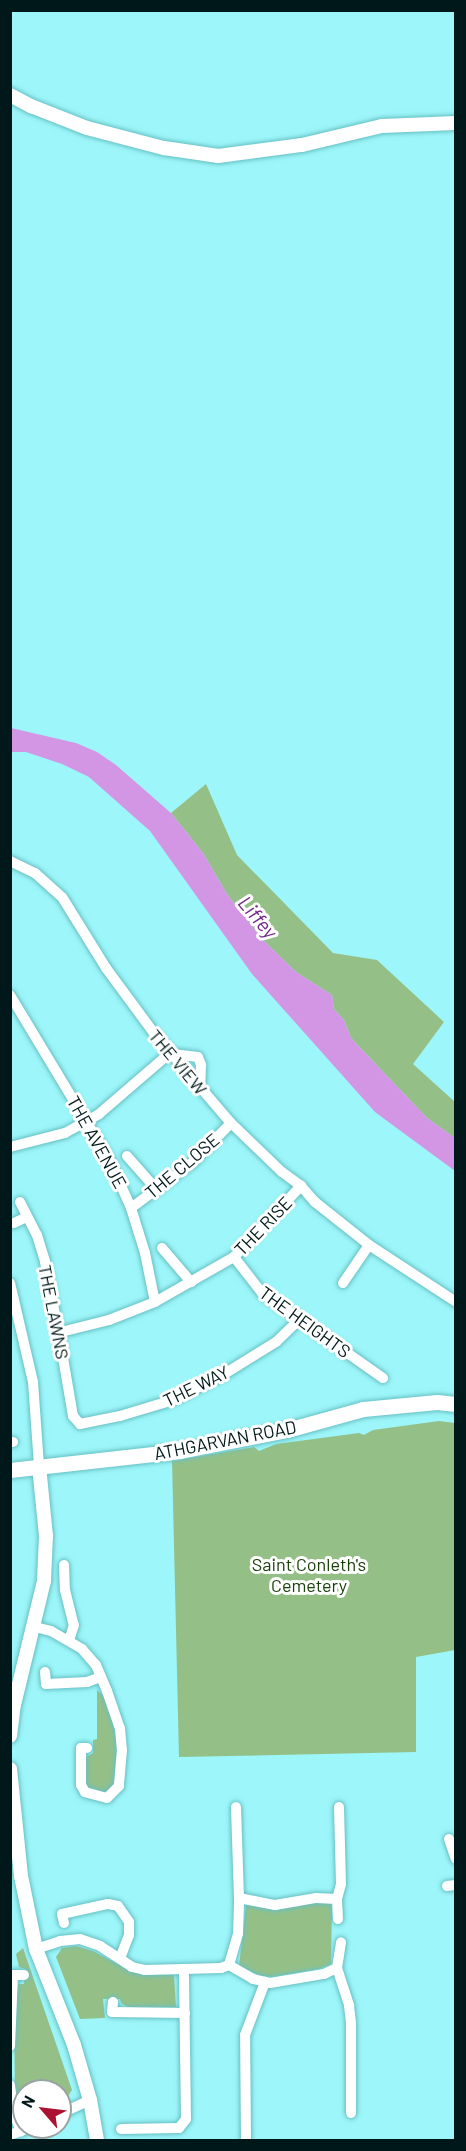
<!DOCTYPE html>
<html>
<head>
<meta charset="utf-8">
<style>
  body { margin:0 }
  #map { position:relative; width:466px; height:2151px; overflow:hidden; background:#9df6f9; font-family:Barlow,sans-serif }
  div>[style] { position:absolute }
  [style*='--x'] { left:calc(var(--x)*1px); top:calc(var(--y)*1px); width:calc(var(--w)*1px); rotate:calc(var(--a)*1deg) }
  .green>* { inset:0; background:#94c088 }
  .water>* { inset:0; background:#d396e5 }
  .roads { filter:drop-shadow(0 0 2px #67c0c3) drop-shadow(0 0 2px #67c0c3) }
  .minor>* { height:10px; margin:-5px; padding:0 5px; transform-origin:5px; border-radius:5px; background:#fff }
  .tertiary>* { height:14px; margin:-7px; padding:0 7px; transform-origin:7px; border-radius:7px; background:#fff }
  .secondary>* { height:15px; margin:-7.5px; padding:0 7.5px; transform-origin:7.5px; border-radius:7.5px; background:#fff }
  span { translate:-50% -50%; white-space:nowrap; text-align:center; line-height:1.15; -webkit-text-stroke:6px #fff; paint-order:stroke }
  .street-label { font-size:18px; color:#001819 }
  .park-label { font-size:18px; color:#194109 }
  .water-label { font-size:20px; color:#712784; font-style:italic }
  .frame { position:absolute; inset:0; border:12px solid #001819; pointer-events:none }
  .north { position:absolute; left:12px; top:2079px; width:60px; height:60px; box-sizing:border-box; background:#fff; border:2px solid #99a3a3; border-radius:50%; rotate:298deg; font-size:16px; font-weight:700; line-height:24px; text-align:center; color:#001819 }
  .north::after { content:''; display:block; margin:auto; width:21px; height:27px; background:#aa1331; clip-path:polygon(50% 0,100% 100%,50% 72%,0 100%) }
</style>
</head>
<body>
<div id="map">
  <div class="green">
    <i style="clip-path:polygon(206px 784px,237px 855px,333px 953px,377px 960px,444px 1022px,413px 1064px,455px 1102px,455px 1138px,427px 1118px,351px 1038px,344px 1020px,334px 1009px,332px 995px,296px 972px,262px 939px,227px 894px,203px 853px,171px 813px)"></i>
    <i style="clip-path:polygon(439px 1421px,455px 1423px,455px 1650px,416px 1657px,416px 1752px,179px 1757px,172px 1461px,254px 1447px,259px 1451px,276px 1444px,359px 1433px,364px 1435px,373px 1430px)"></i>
    <i style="clip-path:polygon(97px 1690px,104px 1696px,111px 1712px,117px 1744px,114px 1784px,107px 1792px,101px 1793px,95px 1792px,86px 1786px,85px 1758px,93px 1753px,93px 1740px,97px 1739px)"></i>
    <i style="clip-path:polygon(313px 1902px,330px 1903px,332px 1907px,331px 1964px,319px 1969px,271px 1977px,261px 1976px,239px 1966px,246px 1905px,276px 1910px)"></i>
    <i style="clip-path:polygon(76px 1946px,93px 1951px,133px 1972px,174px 1975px,176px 2007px,130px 2008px,121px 2003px,120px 1999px,103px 1999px,105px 2018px,80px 2019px,56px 1957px,62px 1948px)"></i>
    <i style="clip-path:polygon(23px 1948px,72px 2090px,66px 2099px,60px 2101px,60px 2091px,24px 2091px,22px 2118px,15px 2094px,14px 2013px,18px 1984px,24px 1984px,25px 1969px,19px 1967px,16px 1954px)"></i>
  </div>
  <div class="water">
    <i style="clip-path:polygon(11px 728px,76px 743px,97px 752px,116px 765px,171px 813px,203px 853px,227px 894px,262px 939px,296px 972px,332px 995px,334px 1009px,344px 1020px,351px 1038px,427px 1118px,455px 1138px,455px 1171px,375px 1112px,252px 974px,150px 831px,89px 777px,62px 764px,26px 752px,11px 752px)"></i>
  </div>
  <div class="roads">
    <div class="minor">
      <i style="--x:10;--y:861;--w:28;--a:26"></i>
      <i style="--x:35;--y:873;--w:36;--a:42"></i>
      <i style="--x:62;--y:897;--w:84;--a:58.2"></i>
      <i style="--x:106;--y:968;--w:81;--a:53.6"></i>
      <i style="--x:154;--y:1033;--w:118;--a:49.5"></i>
      <i style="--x:231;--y:1123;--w:71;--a:43.9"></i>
      <i style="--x:282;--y:1172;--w:24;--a:36"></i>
      <i style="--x:301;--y:1186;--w:21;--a:49"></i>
      <i style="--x:315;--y:1202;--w:69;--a:38.5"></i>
      <i style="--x:369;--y:1245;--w:104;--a:33.2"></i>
      <i style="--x:10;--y:995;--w:194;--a:58.9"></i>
      <i style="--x:110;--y:1161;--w:51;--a:65.9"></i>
      <i style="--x:131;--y:1208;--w:47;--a:72.7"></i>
      <i style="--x:145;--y:1253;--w:50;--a:78.5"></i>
      <i style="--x:173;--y:1054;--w:25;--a:7"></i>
      <i style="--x:198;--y:1057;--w:9;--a:69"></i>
      <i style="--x:201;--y:1065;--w:24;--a:92"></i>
      <i style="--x:10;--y:1147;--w:57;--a:-14.3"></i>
      <i style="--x:65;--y:1133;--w:39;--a:-29"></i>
      <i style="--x:99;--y:1114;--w:95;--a:-40.7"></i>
      <i style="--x:127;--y:1156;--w:45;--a:48.6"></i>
      <i style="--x:20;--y:1202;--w:37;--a:63"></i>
      <i style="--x:37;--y:1235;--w:28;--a:73"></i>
      <i style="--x:45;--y:1262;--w:64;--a:79.2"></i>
      <i style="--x:57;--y:1325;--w:8;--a:60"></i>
      <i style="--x:61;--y:1332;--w:8;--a:97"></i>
      <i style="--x:60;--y:1340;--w:77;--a:80.3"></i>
      <i style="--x:73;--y:1416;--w:11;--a:49"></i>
      <i style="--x:80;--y:1424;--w:41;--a:-11.3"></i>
      <i style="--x:120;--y:1416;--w:55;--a:-16.8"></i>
      <i style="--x:173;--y:1400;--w:54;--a:-26.6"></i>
      <i style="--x:221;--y:1376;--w:65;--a:-31.7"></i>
      <i style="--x:276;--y:1342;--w:32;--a:-44"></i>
      <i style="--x:131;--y:1208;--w:77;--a:-36.6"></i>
      <i style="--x:193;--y:1162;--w:54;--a:-45.7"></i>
      <i style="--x:14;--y:1223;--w:14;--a:-25"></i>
      <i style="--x:162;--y:1248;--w:45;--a:49.5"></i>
      <i style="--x:234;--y:1257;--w:46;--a:52.1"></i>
      <i style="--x:262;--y:1293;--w:148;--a:35.1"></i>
      <i style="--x:10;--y:1283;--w:102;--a:76.9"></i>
      <i style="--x:33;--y:1382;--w:84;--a:85.9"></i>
      <i style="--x:343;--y:1283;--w:46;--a:-55.6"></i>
      <i style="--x:61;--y:1332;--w:49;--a:-14"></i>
      <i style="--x:109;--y:1320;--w:49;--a:-21.4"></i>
      <i style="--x:155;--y:1302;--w:91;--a:-29.7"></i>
      <i style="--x:234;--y:1257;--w:98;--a:-46.7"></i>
      <i style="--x:10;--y:1442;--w:3;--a:0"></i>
      <i style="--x:64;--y:1565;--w:25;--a:88"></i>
      <i style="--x:65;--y:1590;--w:36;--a:76"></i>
      <i style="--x:74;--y:1625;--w:16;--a:108"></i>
      <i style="--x:35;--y:1627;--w:16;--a:14"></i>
      <i style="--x:51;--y:1631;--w:36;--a:30"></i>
      <i style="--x:82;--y:1649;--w:21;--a:49"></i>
      <i style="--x:96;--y:1665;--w:28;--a:67"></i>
      <i style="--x:107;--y:1691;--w:39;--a:71"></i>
      <i style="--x:120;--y:1728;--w:22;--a:85"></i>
      <i style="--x:122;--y:1750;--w:36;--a:95"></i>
      <i style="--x:119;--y:1786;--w:17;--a:135"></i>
      <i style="--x:107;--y:1798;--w:23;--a:-165"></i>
      <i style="--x:85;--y:1792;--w:8;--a:-120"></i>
      <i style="--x:81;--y:1785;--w:37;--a:-90"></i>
      <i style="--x:81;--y:1748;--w:6;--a:0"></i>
      <i style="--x:45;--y:1672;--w:12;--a:85"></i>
      <i style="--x:46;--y:1684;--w:41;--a:-2.8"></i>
      <i style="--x:87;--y:1682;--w:15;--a:-20"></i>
      <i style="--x:449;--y:1839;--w:21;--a:71"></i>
      <i style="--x:447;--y:1886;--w:9;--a:-6"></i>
      <i style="--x:239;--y:1898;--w:37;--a:11"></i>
      <i style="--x:275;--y:1905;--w:42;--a:-9.7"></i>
      <i style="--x:316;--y:1898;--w:21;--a:3"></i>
      <i style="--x:338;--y:1919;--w:20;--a:-93"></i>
      <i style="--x:337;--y:1899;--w:16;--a:-75"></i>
      <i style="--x:341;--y:1884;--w:77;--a:-91.5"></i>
      <i style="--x:64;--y:1923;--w:9;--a:-103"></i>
      <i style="--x:62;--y:1914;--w:47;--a:-12.3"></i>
      <i style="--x:108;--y:1904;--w:10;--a:11"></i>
      <i style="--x:118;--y:1906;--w:19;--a:55"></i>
      <i style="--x:129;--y:1922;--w:13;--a:90"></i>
      <i style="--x:129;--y:1935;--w:25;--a:111"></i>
      <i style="--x:36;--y:1949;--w:25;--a:-18"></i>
      <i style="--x:60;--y:1941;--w:20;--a:-6"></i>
      <i style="--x:80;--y:1939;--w:21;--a:19"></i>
      <i style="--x:100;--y:1946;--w:38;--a:33"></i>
      <i style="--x:132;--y:1967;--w:13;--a:13"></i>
      <i style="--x:145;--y:1970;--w:76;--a:-1.5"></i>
      <i style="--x:221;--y:1968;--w:9;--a:-21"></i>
      <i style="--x:229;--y:1965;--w:28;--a:30"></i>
      <i style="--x:253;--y:1979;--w:17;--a:13"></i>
      <i style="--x:270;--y:1983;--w:55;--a:-9.5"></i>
      <i style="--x:324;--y:1974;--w:14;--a:-25"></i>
      <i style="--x:337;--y:1968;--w:26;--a:-81"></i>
      <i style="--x:229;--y:1965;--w:33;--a:-74"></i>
      <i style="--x:238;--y:1933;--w:35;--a:-88"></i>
      <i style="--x:239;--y:1898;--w:91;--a:-91.9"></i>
      <i style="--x:337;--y:1968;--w:40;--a:72"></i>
      <i style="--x:349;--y:2006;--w:17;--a:83"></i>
      <i style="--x:351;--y:2023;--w:90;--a:90"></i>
      <i style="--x:113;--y:2002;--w:10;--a:96"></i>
      <i style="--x:112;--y:2012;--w:73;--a:0.8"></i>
      <i style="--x:10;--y:2046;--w:71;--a:-87.6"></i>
      <i style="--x:13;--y:1975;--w:11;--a:0"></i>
      <i style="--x:10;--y:2085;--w:26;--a:83"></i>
      <i style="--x:13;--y:2111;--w:22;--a:69"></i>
      <i style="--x:60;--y:2114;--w:33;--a:-25"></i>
      <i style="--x:121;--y:2129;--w:58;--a:-1"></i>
      <i style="--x:179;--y:2128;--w:11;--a:-52"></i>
      <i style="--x:186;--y:2119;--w:150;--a:-90.8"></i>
      <i style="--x:10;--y:2135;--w:22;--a:-21"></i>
      <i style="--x:246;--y:2140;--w:105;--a:-90.5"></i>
      <i style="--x:245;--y:2035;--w:57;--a:-69.3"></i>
    </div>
    <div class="tertiary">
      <i style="--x:10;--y:95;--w:24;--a:28"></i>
      <i style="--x:31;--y:106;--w:60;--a:21.4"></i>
      <i style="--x:87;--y:128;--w:80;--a:14.6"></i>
      <i style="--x:164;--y:148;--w:55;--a:8.4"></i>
      <i style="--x:218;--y:156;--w:85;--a:-7.5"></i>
      <i style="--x:302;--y:145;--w:82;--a:-13.4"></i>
      <i style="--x:382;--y:126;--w:74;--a:-2.3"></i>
      <i style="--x:10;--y:1736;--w:31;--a:-83"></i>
      <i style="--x:14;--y:1705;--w:128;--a:-76.4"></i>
      <i style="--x:44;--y:1581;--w:45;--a:-87.5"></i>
      <i style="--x:46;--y:1536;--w:70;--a:-95.7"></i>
      <i style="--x:10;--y:1769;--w:108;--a:84.1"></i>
      <i style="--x:21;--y:1876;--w:75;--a:78.4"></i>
      <i style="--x:36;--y:1949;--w:103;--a:68.4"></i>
      <i style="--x:74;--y:2045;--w:57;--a:73.8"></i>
      <i style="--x:90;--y:2100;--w:41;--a:80.1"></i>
    </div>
    <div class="secondary">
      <i style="--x:10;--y:1470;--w:171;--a:-6.4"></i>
      <i style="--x:180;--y:1451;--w:109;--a:-11.1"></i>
      <i style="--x:287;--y:1430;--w:79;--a:-15.4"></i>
      <i style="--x:363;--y:1409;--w:74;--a:-5.4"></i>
      <i style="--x:437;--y:1402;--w:19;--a:6"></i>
    </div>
  </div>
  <div class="street-label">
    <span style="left:178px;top:1062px;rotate:50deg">THE VIEW</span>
    <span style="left:97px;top:1142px;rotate:61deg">THE AVENUE</span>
    <span style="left:182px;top:1166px;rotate:-40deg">THE CLOSE</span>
    <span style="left:263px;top:1226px;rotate:-46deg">THE RISE</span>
    <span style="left:54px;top:1312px;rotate:79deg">THE LAWNS</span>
    <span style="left:305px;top:1322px;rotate:36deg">THE HEIGHTS</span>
    <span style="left:196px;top:1386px;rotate:-26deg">THE WAY</span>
    <span style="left:225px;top:1440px;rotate:-11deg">ATHGARVAN ROAD</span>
  </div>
  <div class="park-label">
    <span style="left:309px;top:1575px">Saint Conleth's<br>Cemetery</span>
  </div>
  <div class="water-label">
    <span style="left:258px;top:917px;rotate:50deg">Liffey</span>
  </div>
  <div class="frame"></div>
  <div class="north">N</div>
</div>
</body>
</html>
